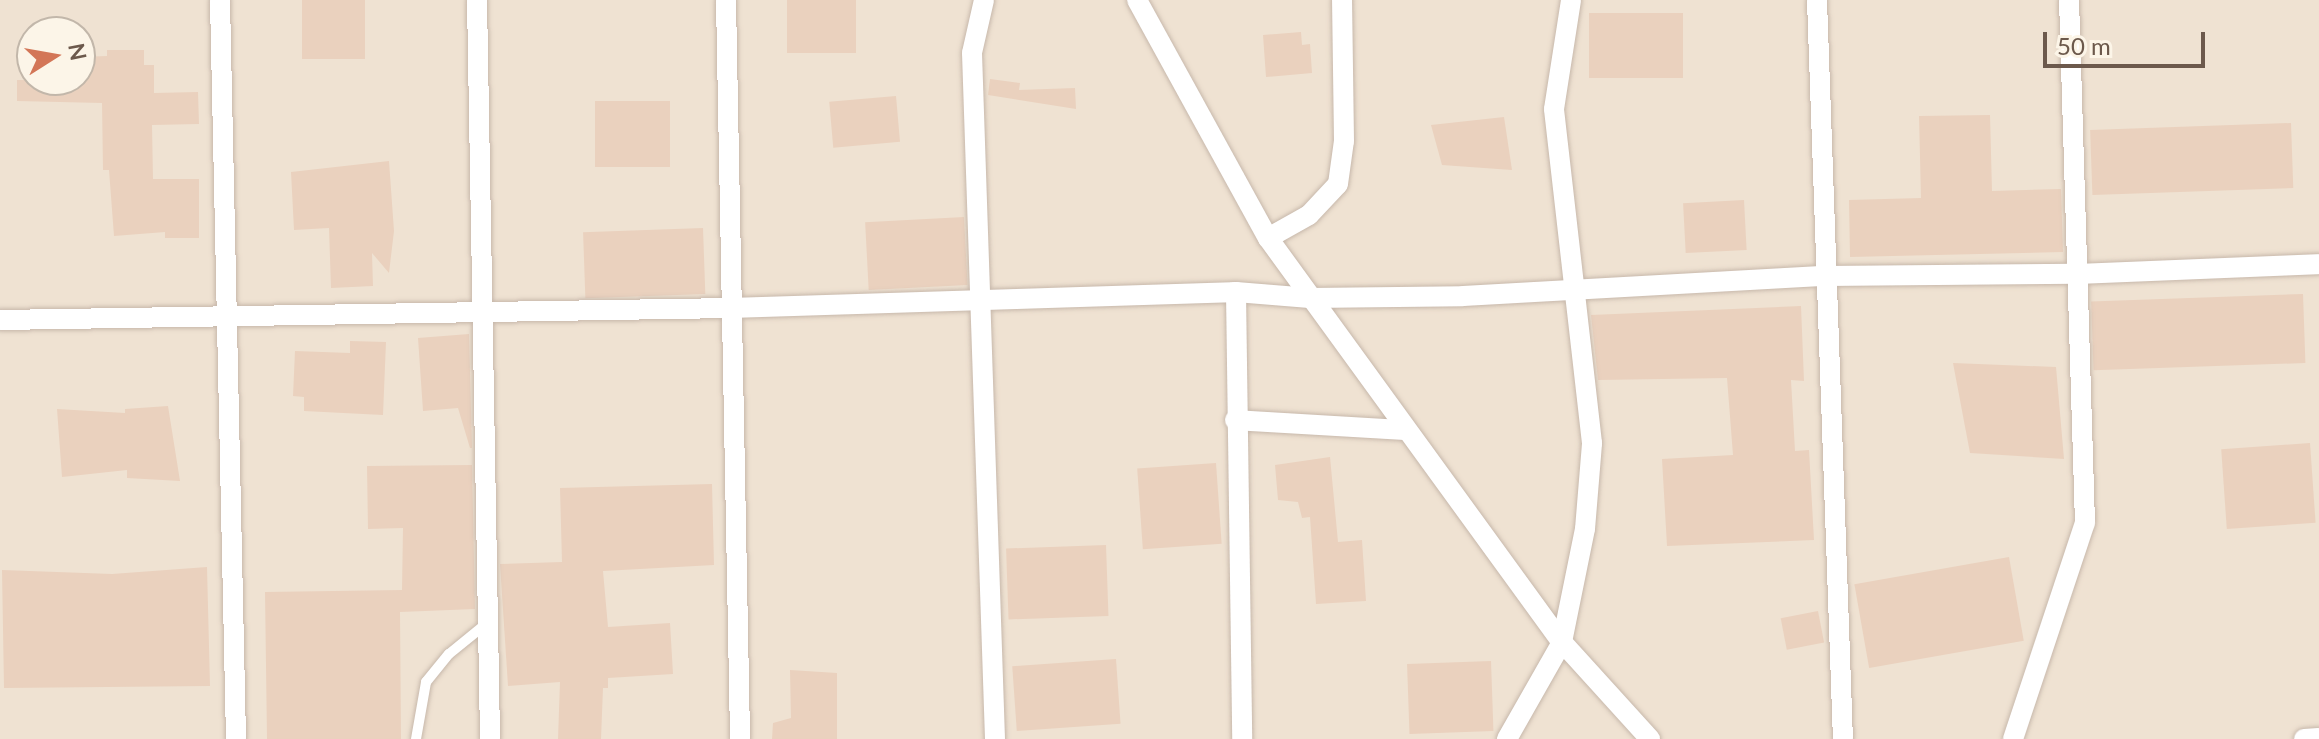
<!DOCTYPE html>
<html>
<head>
<meta charset="utf-8">
<style>
  body { margin:0 }
  #map { position:relative; width:2319px; height:739px; overflow:hidden; background:#f8f0e2; font-family:Lato,sans-serif }
  div>[style] { position:absolute }
  [style*='--x'] { left:calc(var(--x)*1px); top:calc(var(--y)*1px); width:calc(var(--w)*1px); rotate:calc(var(--a)*1deg) }
  .residential>* { inset:0; background:#efe2d2 }
  .building>* { inset:0; background:#ead1be; transform-origin:0 0 }
  .roads { filter:drop-shadow(0 0 2px #c7b8ab) drop-shadow(0 0 2px #c7b8ab) }
  .service>* { height:10px; margin:-5px; padding:0 5px; transform-origin:5px; border-radius:5px; background:#fff }
  .minor>* { height:20px; margin:-10px; padding:0 10px; transform-origin:10px; border-radius:10px; background:#fff }
  span { translate:-50% -50%; white-space:nowrap; text-align:center; line-height:1.15; -webkit-text-stroke:6px #fcf5e8; paint-order:stroke }
  .north { position:absolute; left:16px; top:16px; width:80px; height:80px; box-sizing:border-box; background:#fcf5e8; border:2px solid #c2b7aa; border-radius:50%; rotate:79deg; font-size:22px; font-weight:700; line-height:32px; text-align:center; color:#6c594c }
  .north::after { content:''; display:block; margin:auto; width:28px; height:36px; background:#d37657; clip-path:polygon(50% 0,100% 100%,50% 72%,0 100%) }
  .scale { position:absolute; left:2043px; top:32px; width:162px; height:36px; box-sizing:border-box; border:4px solid #6c594c; border-top:0; padding-left:10px; font-size:24px; line-height:28px; white-space:nowrap; color:#6c594c; -webkit-text-stroke:6px #fcf5e8; paint-order:stroke }
</style>
</head>
<body>
<div id="map">
  <div class="residential">
    <i style="clip-path:polygon(evenodd,0 0,2319px 0,2319px 739px,0 739px,0 0,32px 32px,80px 32px,80px 80px,32px 80px,32px 32px)"></i>
  </div>
  <div class="building">
    <i style="left:302px;top:0;width:63px;height:59px"></i>
    <i style="left:787px;top:0;width:69px;height:53px"></i>
    <i style="left:1589px;top:13px;width:94px;height:65px"></i>
    <i style="clip-path:polygon(1301px 32px,1302px 45px,1310px 44px,1312px 73px,1266px 77px,1263px 35px)"></i>
    <i style="clip-path:polygon(107px 50px,144px 50px,144px 65px,154px 65px,154px 93px,198px 92px,199px 124px,152px 125px,153px 179px,199px 179px,199px 238px,165px 238px,165px 232px,114px 236px,109px 170px,103px 170px,102px 103px,17px 101px,17px 80px,80px 80px,80px 57px,107px 56px)"></i>
    <i style="clip-path:polygon(990px 79px,1020px 83px,1019px 90px,1075px 88px,1076px 109px,988px 95px)"></i>
    <i style="left:896px;top:96px;width:46px;height:67px;rotate:85deg"></i>
    <i style="left:595px;top:101px;width:75px;height:66px"></i>
    <i style="clip-path:polygon(1990px 115px,1992px 191px,2061px 189px,2063px 252px,1850px 257px,1849px 200px,1921px 198px,1919px 116px)"></i>
    <i style="clip-path:polygon(1504px 117px,1512px 170px,1442px 165px,1431px 125px)"></i>
    <i style="left:2291px;top:123px;width:65px;height:201px;rotate:88deg"></i>
    <i style="clip-path:polygon(389px 161px,394px 231px,389px 273px,372px 253px,373px 286px,331px 288px,329px 228px,294px 230px,291px 172px)"></i>
    <i style="left:1744px;top:200px;width:50px;height:61px;rotate:87deg"></i>
    <i style="left:964px;top:217px;width:68px;height:99px;rotate:87deg"></i>
    <i style="left:703px;top:228px;width:66px;height:120px;rotate:88deg"></i>
    <i style="left:2303px;top:294px;width:69px;height:212px;rotate:88deg"></i>
    <i style="clip-path:polygon(1801px 306px,1804px 381px,1791px 380px,1795px 451px,1809px 450px,1814px 540px,1667px 546px,1662px 459px,1733px 455px,1727px 378px,1598px 380px,1591px 315px)"></i>
    <i style="clip-path:polygon(469px 334px,472px 448px,470px 448px,458px 408px,423px 411px,418px 338px)"></i>
    <i style="clip-path:polygon(350px 341px,386px 342px,383px 415px,304px 411px,304px 397px,293px 396px,295px 351px,350px 353px)"></i>
    <i style="clip-path:polygon(1953px 363px,2056px 367px,2064px 459px,1970px 453px)"></i>
    <i style="clip-path:polygon(168px 406px,180px 481px,127px 478px,127px 470px,62px 477px,57px 409px,125px 413px,125px 409px)"></i>
    <i style="left:2310px;top:443px;width:80px;height:89px;rotate:86deg"></i>
    <i style="clip-path:polygon(1330px 457px,1338px 542px,1362px 540px,1366px 601px,1316px 604px,1310px 517px,1302px 518px,1298px 502px,1278px 500px,1275px 465px)"></i>
    <i style="left:1216px;top:463px;width:81px;height:79px;rotate:86deg"></i>
    <i style="clip-path:polygon(472px 465px,475px 609px,400px 612px,401px 739px,267px 739px,265px 592px,402px 590px,403px 528px,368px 529px,367px 466px)"></i>
    <i style="clip-path:polygon(712px 484px,714px 565px,603px 571px,608px 627px,670px 623px,673px 674px,608px 678px,608px 688px,603px 688px,601px 739px,558px 739px,560px 682px,508px 686px,500px 564px,562px 562px,560px 488px)"></i>
    <i style="left:1106px;top:545px;width:71px;height:100px;rotate:88deg"></i>
    <i style="left:2009px;top:557px;width:85px;height:157px;rotate:80deg"></i>
    <i style="clip-path:polygon(207px 567px,210px 686px,4px 688px,2px 570px,112px 574px)"></i>
    <i style="left:1818px;top:611px;width:32px;height:38px;rotate:79deg"></i>
    <i style="left:1116px;top:659px;width:65px;height:104px;rotate:86deg"></i>
    <i style="left:1491px;top:661px;width:70px;height:84px;rotate:88deg"></i>
    <i style="clip-path:polygon(790px 670px,837px 673px,837px 739px,772px 739px,773px 723px,791px 718px)"></i>
  </div>
  <div class="roads">
    <div class="service">
      <i style="--x:416;--y:739;--w:58;--a:-80"></i>
      <i style="--x:426;--y:682;--w:36;--a:-51"></i>
      <i style="--x:449;--y:654;--w:49;--a:-39.2"></i>
    </div>
    <div class="minor">
      <i style="--x:220;--y:0;--w:739;--a:88.76"></i>
      <i style="--x:477;--y:0;--w:739;--a:88.99"></i>
      <i style="--x:726;--y:0;--w:739;--a:88.91"></i>
      <i style="--x:984;--y:0;--w:54;--a:102.8"></i>
      <i style="--x:972;--y:53;--w:686;--a:88.08"></i>
      <i style="--x:1137;--y:0;--w:272;--a:61.2"></i>
      <i style="--x:1268;--y:238;--w:500;--a:54"></i>
      <i style="--x:1562;--y:642;--w:131;--a:47.8"></i>
      <i style="--x:1817;--y:0;--w:739;--a:87.99"></i>
      <i style="--x:1268;--y:238;--w:47;--a:-29.3"></i>
      <i style="--x:1309;--y:215;--w:42;--a:-46.9"></i>
      <i style="--x:1338;--y:184;--w:43;--a:-82.1"></i>
      <i style="--x:1344;--y:141;--w:141;--a:-90.8"></i>
      <i style="--x:1236;--y:292;--w:447;--a:89.2"></i>
      <i style="--x:0;--y:320;--w:730;--a:-0.94"></i>
      <i style="--x:730;--y:308;--w:506;--a:-1.81"></i>
      <i style="--x:1236;--y:292;--w:74;--a:4.6"></i>
      <i style="--x:1310;--y:298;--w:153;--a:-0.7"></i>
      <i style="--x:1463;--y:296;--w:363;--a:-3.2"></i>
      <i style="--x:1825;--y:276;--w:250;--a:-0.5"></i>
      <i style="--x:2075;--y:274;--w:244;--a:-2.3"></i>
      <i style="--x:1235;--y:420;--w:169;--a:3.4"></i>
      <i style="--x:1507;--y:739;--w:112;--a:-60.4"></i>
      <i style="--x:1562;--y:642;--w:115;--a:-78.5"></i>
      <i style="--x:1585;--y:529;--w:86;--a:-85.3"></i>
      <i style="--x:1592;--y:443;--w:336;--a:-96.5"></i>
      <i style="--x:1554;--y:109;--w:110;--a:-81.1"></i>
      <i style="--x:2013;--y:739;--w:228;--a:-71.6"></i>
      <i style="--x:2085;--y:523;--w:523;--a:-91.75"></i>
      <i style="--x:2304;--y:739;--w:15;--a:-4"></i>
    </div>
  </div>
  <div class="north">N</div>
  <div class="scale">50 m</div>
</div>
</body>
</html>
